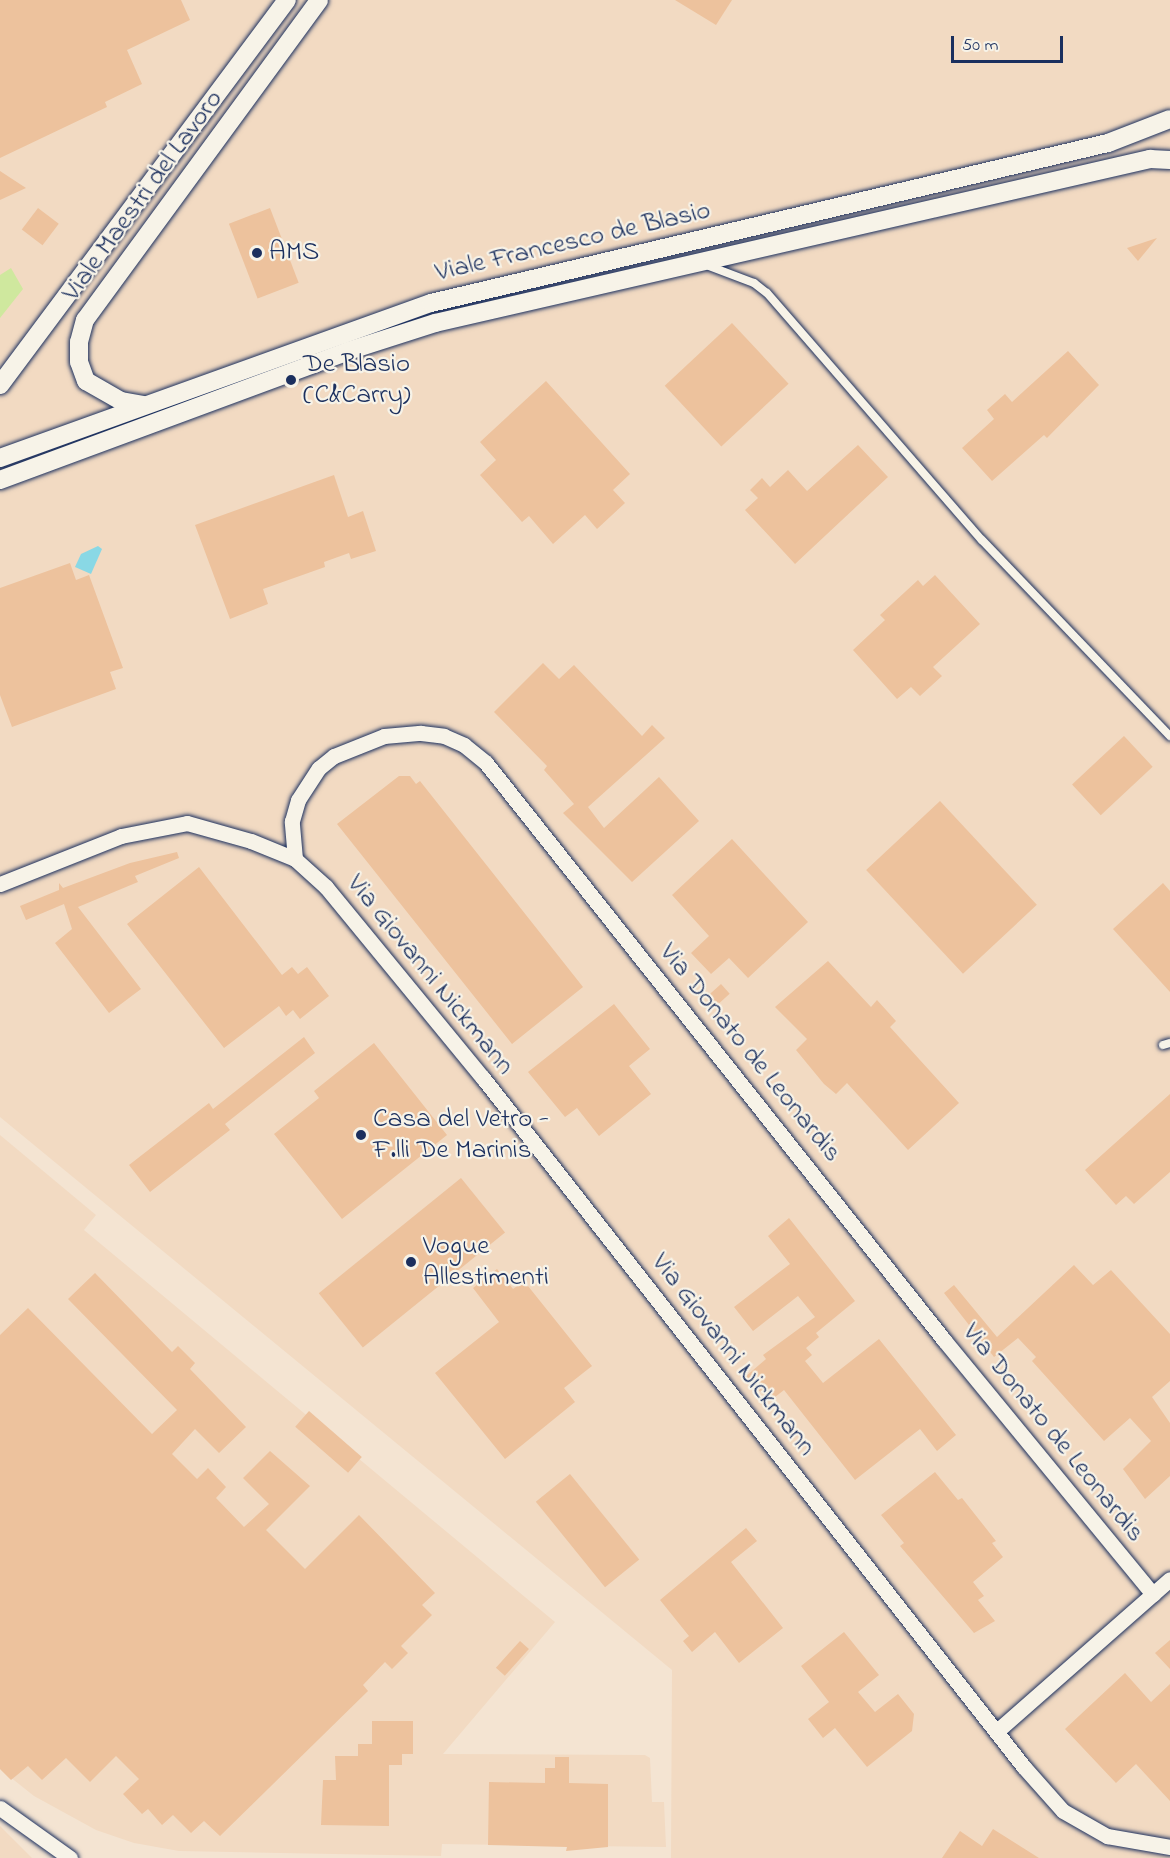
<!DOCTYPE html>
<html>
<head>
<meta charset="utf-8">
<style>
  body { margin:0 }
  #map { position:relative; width:1170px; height:1858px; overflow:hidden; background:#f4e4d2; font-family:"Indie Flower",sans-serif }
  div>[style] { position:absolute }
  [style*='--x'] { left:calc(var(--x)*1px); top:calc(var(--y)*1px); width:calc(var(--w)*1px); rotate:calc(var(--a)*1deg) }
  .built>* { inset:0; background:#f2dac2 }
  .green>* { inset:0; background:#cfe89e }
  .water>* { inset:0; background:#89d8e5 }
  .building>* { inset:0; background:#edc29d; transform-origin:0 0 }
  .roads { filter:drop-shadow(0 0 2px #1b2f5e) drop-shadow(0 0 2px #1b2f5e) }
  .service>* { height:8px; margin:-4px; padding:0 4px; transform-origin:4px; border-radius:4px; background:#f7f3e8 }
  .minor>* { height:15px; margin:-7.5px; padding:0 7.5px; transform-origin:7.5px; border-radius:7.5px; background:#f7f3e8 }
  .tertiary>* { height:18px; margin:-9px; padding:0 9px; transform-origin:9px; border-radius:9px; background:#f7f3e8 }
  .dots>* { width:16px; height:16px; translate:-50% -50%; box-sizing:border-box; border:3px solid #f7f3e8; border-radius:50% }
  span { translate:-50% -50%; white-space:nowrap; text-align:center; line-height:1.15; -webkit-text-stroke:4.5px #f7f3e8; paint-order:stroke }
  .street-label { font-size:27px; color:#1b2f5e }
  .poi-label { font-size:27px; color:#1b2f5e }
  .left { translate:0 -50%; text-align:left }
  .scale { position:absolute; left:951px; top:36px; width:112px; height:27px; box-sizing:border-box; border:3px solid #1b2f5e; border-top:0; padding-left:8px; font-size:18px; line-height:21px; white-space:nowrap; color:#1b2f5e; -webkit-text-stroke:4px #f7f3e8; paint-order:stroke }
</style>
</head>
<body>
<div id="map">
  <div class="built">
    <i style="clip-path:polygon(0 0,1170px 0,1170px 1858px,671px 1858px,672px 1670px,0 1117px)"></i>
    <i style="clip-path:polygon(0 1135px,96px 1215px,84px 1230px,555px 1622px,443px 1754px,645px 1755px,650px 1758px,652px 1802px,664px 1802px,666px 1847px,442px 1844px,441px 1856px,179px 1851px,134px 1843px,96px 1830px,34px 1796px,0 1769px)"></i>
    <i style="clip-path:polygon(0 1826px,32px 1858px,0 1858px)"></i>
  </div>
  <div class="green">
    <i style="clip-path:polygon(11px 268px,23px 289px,0 318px,0 275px)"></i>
  </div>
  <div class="water">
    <i style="clip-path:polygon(98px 546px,102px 549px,91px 574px,75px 567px,81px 554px)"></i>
  </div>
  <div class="building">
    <i style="clip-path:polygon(0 0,181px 0,190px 20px,127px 50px,142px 84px,105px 102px,107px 107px,0 158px)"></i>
    <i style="clip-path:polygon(675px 0,732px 0,716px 25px)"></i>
    <i style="clip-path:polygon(0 171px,26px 188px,0 200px)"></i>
    <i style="left:38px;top:208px;width:26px;height:27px;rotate:37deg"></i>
    <i style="left:270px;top:208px;width:80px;height:44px;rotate:69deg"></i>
    <i style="clip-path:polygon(1157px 238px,1138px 261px,1127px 248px)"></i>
    <i style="left:732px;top:323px;width:83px;height:92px;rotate:47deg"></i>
    <i style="clip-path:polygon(1068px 351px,1099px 385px,1047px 438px,1044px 435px,992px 481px,962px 448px,994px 419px,987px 410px,1005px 394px,1012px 402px)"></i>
    <i style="clip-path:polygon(546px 381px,630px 474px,613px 490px,625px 503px,597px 529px,585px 515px,553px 544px,529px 516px,522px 522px,480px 475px,496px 460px,480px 442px)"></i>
    <i style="clip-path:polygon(858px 445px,888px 477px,795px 564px,745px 510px,758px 498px,750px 490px,762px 478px,770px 487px,788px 470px,807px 491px)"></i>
    <i style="clip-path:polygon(334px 475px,348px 517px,363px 511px,376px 551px,351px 559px,349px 553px,324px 562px,325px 567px,263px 589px,268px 604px,230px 619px,195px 525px)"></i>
    <i style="clip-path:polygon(70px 563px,76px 580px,89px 575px,123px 668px,110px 672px,116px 689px,12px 727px,0 695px,0 588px)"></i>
    <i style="clip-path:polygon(935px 575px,980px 624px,933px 667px,942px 676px,920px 696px,911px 687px,897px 699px,853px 650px,885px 620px,880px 615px,918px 580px,923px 586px)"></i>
    <i style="clip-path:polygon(543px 663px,559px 679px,574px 665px,642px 736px,652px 725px,665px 738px,588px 807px,604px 828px,659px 777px,699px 821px,632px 882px,563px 813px,574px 804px,544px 770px,547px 766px,494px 712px)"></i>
    <i style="left:1124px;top:736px;width:42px;height:71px;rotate:47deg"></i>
    <i style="clip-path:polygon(399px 776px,410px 776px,416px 784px,420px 781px,583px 987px,512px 1044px,337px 824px)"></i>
    <i style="left:940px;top:801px;width:142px;height:101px;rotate:47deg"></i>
    <i style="clip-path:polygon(732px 839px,808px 922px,748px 978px,729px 958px,711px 974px,691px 953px,709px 936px,672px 895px)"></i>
    <i style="clip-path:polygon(177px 852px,179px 858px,135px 876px,138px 882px,78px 907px,141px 989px,109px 1013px,55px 943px,72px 929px,64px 904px,26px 920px,20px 906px,59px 890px,59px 883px,63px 888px,130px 863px)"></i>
    <i style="clip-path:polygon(199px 867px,282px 975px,292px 967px,298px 974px,307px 967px,329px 996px,300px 1019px,293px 1010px,286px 1016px,279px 1006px,224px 1048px,127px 924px)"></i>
    <i style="clip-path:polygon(1163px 883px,1170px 891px,1170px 992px,1113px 929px)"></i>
    <i style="clip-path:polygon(828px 961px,871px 1007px,877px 1000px,896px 1021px,890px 1027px,959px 1103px,908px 1150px,847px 1083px,836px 1094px,824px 1084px,796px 1050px,807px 1039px,775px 1007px)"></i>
    <i style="left:721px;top:984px;width:13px;height:18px;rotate:48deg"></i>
    <i style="clip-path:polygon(614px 1004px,650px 1049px,629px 1066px,651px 1094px,599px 1136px,577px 1108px,565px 1117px,528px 1072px)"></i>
    <i style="clip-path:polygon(304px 1037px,315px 1053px,225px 1124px,230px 1130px,150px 1192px,129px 1165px,209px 1103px,213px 1109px)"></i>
    <i style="clip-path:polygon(374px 1043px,447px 1135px,342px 1219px,274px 1134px,319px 1098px,314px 1091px)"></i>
    <i style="clip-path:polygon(1170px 1094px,1170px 1172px,1134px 1204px,1126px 1196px,1116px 1205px,1085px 1170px)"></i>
    <i style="left:461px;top:1178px;width:70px;height:183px;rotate:51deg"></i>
    <i style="clip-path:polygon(789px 1218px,855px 1301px,816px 1333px,819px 1337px,806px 1348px,812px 1355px,805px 1361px,823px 1383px,879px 1339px,956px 1435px,937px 1451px,920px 1429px,855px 1480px,784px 1390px,770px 1401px,745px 1377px,766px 1359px,763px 1355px,815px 1317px,798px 1296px,753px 1331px,734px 1307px,790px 1264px,768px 1236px)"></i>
    <i style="clip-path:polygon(1074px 1265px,1093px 1285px,1111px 1270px,1170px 1334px,1170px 1381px,1152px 1397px,1170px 1423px,1170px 1476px,1145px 1499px,1123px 1469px,1151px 1441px,1130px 1418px,1104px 1441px,1032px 1361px,1036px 1357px,1018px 1338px,994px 1357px,944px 1293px,954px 1285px,997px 1337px)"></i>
    <i style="clip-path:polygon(497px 1269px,513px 1289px,524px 1281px,592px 1366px,564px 1388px,575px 1402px,505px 1459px,435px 1373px,499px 1322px,473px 1288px)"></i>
    <i style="clip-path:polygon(95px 1273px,172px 1352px,178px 1346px,195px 1363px,190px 1369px,246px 1427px,219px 1453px,195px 1429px,172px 1454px,197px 1479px,208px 1468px,226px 1487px,216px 1498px,244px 1527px,269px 1504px,243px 1478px,270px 1451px,310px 1486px,266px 1530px,305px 1569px,359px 1515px,435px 1593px,422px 1605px,432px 1615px,401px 1646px,408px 1653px,392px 1669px,385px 1662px,363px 1685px,368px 1691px,220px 1836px,204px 1821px,191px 1833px,173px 1815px,162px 1825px,148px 1809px,142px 1814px,123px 1794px,139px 1779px,116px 1756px,90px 1782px,66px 1758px,42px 1780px,28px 1766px,11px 1780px,0 1769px,0 1335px,28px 1308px,152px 1434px,177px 1410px,68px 1299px)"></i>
    <i style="left:309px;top:1411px;width:70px;height:21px;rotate:41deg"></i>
    <i style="clip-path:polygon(935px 1472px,958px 1500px,962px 1498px,996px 1541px,992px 1543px,1003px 1557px,973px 1582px,984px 1596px,978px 1600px,995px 1621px,974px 1633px,900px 1546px,904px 1543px,881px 1515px)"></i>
    <i style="left:570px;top:1474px;width:110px;height:44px;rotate:51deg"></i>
    <i style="clip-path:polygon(746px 1528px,757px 1541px,731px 1562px,783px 1628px,739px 1663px,715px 1632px,692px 1652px,683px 1641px,689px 1636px,660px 1600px)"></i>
    <i style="clip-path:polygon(844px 1632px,879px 1675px,858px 1692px,875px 1712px,898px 1694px,914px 1714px,912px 1731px,867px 1767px,835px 1728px,823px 1738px,808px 1719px,829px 1702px,801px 1666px)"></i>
    <i style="clip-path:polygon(1170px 1640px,1170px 1669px,1155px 1653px)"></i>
    <i style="left:520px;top:1641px;width:12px;height:36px;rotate:42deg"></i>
    <i style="clip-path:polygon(1125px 1673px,1151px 1702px,1170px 1684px,1170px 1801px,1136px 1764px,1116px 1783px,1065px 1729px)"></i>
    <i style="clip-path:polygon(372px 1721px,413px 1721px,413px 1754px,402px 1754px,402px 1765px,389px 1765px,389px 1826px,321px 1825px,323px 1780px,336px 1780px,335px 1756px,358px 1756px,358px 1744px,372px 1744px)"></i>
    <i style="clip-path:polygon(555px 1757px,569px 1757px,569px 1783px,608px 1784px,608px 1847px,566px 1851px,567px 1847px,488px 1845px,489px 1782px,545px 1783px,545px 1768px,555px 1768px)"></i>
    <i style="clip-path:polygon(993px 1829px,1039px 1858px,942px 1858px,960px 1831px,982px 1846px)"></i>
  </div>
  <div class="roads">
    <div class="service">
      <i style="--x:709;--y:266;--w:48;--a:20.7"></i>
      <i style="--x:754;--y:283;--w:16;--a:38"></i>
      <i style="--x:767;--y:293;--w:327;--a:49"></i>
      <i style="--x:982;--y:540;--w:272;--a:46.2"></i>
      <i style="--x:1163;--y:1045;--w:7;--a:-16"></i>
    </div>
    <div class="minor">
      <i style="--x:295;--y:859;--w:38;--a:-95"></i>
      <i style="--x:292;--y:821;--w:22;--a:-74"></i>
      <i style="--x:298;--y:800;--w:38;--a:-57"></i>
      <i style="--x:319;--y:768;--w:19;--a:-39"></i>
      <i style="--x:334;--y:756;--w:54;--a:-21.8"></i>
      <i style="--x:384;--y:736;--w:37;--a:-5"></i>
      <i style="--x:421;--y:733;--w:23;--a:7"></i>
      <i style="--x:444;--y:736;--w:22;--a:24"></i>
      <i style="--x:464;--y:745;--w:28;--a:39"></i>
      <i style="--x:486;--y:763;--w:737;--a:51.56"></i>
      <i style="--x:944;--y:1340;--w:329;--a:50.6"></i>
      <i style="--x:0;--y:884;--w:130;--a:-21.6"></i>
      <i style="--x:121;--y:836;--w:67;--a:-11.1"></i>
      <i style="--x:187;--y:823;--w:66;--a:15.7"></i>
      <i style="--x:251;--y:841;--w:48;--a:22.2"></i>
      <i style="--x:295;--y:859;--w:42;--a:42.1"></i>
      <i style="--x:326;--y:887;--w:247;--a:50.6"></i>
      <i style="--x:483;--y:1078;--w:875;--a:51.87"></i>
      <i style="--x:1023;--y:1766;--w:60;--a:48.4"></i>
      <i style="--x:1063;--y:1811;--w:51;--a:29.6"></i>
      <i style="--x:1107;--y:1836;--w:64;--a:9.9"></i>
      <i style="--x:997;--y:1731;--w:230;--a:-41.3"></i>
      <i style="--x:0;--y:1808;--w:86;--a:35.5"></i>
    </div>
    <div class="tertiary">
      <i style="--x:0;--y:385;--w:480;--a:-53.3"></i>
      <i style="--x:144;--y:405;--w:23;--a:-170"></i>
      <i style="--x:121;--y:401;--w:40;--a:-150.3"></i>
      <i style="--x:86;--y:381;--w:20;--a:-110"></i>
      <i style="--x:79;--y:362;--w:20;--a:-90"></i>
      <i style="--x:79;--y:342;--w:23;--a:-75"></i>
      <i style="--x:85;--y:320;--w:396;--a:-53.8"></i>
      <i style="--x:0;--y:458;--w:458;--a:-19.8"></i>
      <i style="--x:431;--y:303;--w:696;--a:-13.3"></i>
      <i style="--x:1108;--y:143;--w:66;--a:-21.2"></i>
      <i style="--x:0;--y:480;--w:371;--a:-20.3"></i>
      <i style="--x:348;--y:351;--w:91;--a:-17.8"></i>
      <i style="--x:435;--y:323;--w:734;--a:-12.92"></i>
      <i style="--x:1150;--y:159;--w:20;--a:3"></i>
    </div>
  </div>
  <div class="dots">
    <i style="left:257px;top:253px;background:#1b2f5e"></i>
    <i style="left:291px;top:380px;background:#1b2f5e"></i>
    <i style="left:361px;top:1135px;background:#1b2f5e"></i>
    <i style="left:411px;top:1262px;background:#1b2f5e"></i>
  </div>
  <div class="street-label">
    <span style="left:143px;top:196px;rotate:-54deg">Viale Maestri del Lavoro</span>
    <span style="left:573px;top:242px;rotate:-13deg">Viale Francesco de Blasio</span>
    <span style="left:430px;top:975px;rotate:51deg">Via Giovanni Nickmann</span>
    <span style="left:750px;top:1053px;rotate:51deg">Via Donato de Leonardis</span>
    <span style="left:733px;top:1355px;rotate:52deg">Via Giovanni Nickmann</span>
    <span style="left:1053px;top:1433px;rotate:51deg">Via Donato de Leonardis</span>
  </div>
  <div class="poi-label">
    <span class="left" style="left:269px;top:253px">AMS</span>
    <span class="left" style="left:303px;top:380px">De Blasio<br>(C&amp;Carry)</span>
    <span class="left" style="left:373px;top:1135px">Casa del Vetro -<br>F.lli De Marinis</span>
    <span class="left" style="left:423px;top:1262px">Vogue<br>Allestimenti</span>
  </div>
  <div class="scale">50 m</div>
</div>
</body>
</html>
